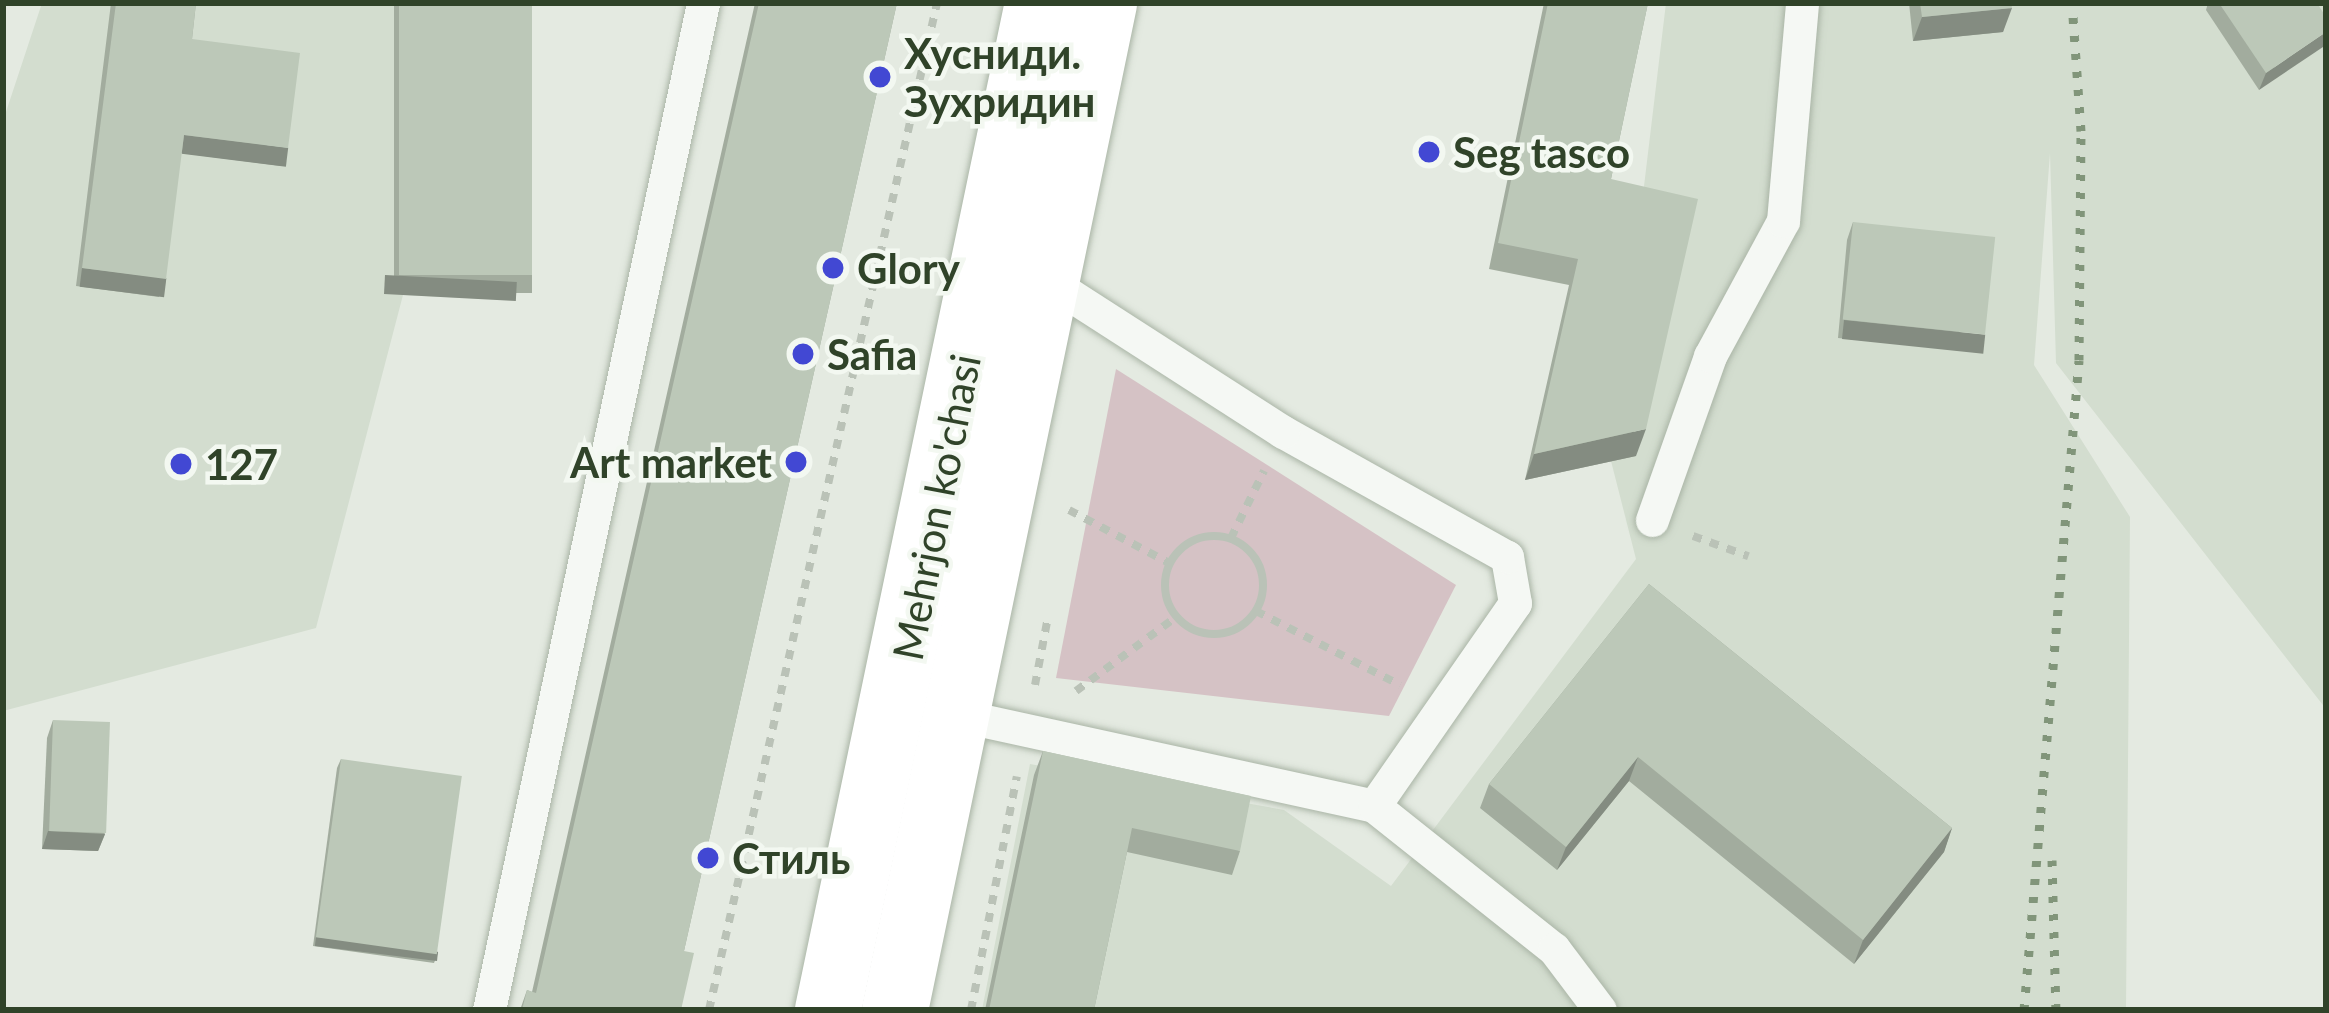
<!DOCTYPE html>
<html>
<head>
<meta charset="utf-8">
<style>
  body { margin:0 }
  #map { position:relative; width:2329px; height:1013px; overflow:hidden; background:#e4eae1; font-family:Lato,sans-serif }
  div>[style] { position:absolute }
  [style*='--x'] { left:calc(var(--x)*1px); top:calc(var(--y)*1px); width:calc(var(--w)*1px); rotate:calc(var(--a)*1deg) }
  .built>* { inset:0; background:#d3ddcf }
  .green>* { inset:0; background:#d5c2c5 }
  .path>* { height:8px; margin-top:-4px; transform-origin:0; background:repeating-linear-gradient(90deg,#bac2b7 0 9px,transparent 0 18px) }
  .path>.ring { margin:-4px; padding:0; box-sizing:content-box; background:none; border:8px solid #bac2b7; border-radius:50% }
  .roads { filter:drop-shadow(0 0 3px #aab5a6) drop-shadow(0 0 3px #aab5a6) }
  .service>* { height:33px; margin:-16.5px; padding:0 16.5px; transform-origin:16.5px; border-radius:16.5px; background:#f5f8f4 }
  .secondary>* { height:66px; margin:-33px; padding:0 33px; transform-origin:33px; border-radius:33px; background:#fff }
  .rail>* { height:9px; margin-top:-4.5px; transform-origin:0; background:repeating-linear-gradient(90deg,#81957a 0 6px,transparent 0 18px) }
  .wall>* { inset:0; background:#a2ac9e; transform-origin:0 0 }
  .shaded-wall>* { inset:0; background:#848c81; transform-origin:0 0 }
  .building>* { inset:0; background:#bcc8b8; transform-origin:0 0 }
  .dots>* { width:33px; height:33px; translate:-50% -50%; box-sizing:border-box; border:6px solid #f3f8f1; border-radius:50% }
  span { translate:-50% -50%; white-space:nowrap; text-align:center; line-height:1.15; -webkit-text-stroke:9px #f3f8f1; paint-order:stroke }
  .poi-label { font-size:42px; color:#304329; font-weight:700 }
  .left { translate:0 -50%; text-align:left }
  .right { translate:-100% -50%; text-align:right }
  .street-label { font-size:42px; color:#304329 }
  .frame { position:absolute; inset:0; border:6px solid #304329; pointer-events:none }
</style>
</head>
<body>
<div id="map">
  <div class="built">
    <i style="clip-path:polygon(42px 3px,527px 3px,511px 300px,403px 295px,316px 628px,3px 711px,3px 121px)"></i>
    <i style="clip-path:polygon(1666px 3px,2326px 3px,2326px 709px,2056px 363px,2050px 153px,2034px 365px,2130px 517px,2126px 1010px,982px 1010px,1030px 764px,1284px 810px,1391px 886px,1636px 559px,1611px 461px)"></i>
  </div>
  <div class="green">
    <i style="clip-path:polygon(1116px 369px,1456px 585px,1389px 716px,1056px 678px)"></i>
  </div>
  <div class="path">
    <i style="--x:1069;--y:510;--w:113;--a:27.9"></i>
    <i class="ring" style="left:1165px;top:536px;width:90px;height:90px"></i>
    <i style="--x:1693;--y:536;--w:59;--a:20"></i>
    <i style="--x:1231;--y:538;--w:75;--a:-63.8"></i>
    <i style="--x:1256;--y:611;--w:162;--a:27.2"></i>
    <i style="--x:1035;--y:685;--w:69;--a:-79.2"></i>
    <i style="--x:1076;--y:691;--w:124;--a:-36.5"></i>
    <i style="--x:709;--y:1010;--w:1032;--a:-77.24"></i>
    <i style="--x:971;--y:1010;--w:238;--a:-78.9"></i>
  </div>
  <div class="roads">
    <div class="service">
      <i style="--x:1652;--y:520;--w:174;--a:-70.5"></i>
      <i style="--x:1710;--y:356;--w:153;--a:-61.6"></i>
      <i style="--x:1783;--y:221;--w:219;--a:-85"></i>
      <i style="--x:948;--y:713;--w:436;--a:12.3"></i>
      <i style="--x:1374;--y:806;--w:247;--a:-55.2"></i>
      <i style="--x:1515;--y:603;--w:47;--a:-99.9"></i>
      <i style="--x:1507;--y:557;--w:257;--a:-150.8"></i>
      <i style="--x:1283;--y:432;--w:277;--a:-147.2"></i>
      <i style="--x:1374;--y:806;--w:230;--a:38.5"></i>
      <i style="--x:1554;--y:949;--w:76;--a:53"></i>
      <i style="--x:489;--y:1010;--w:1029;--a:-78"></i>
    </div>
    <div class="secondary">
      <i style="--x:828;--y:1010;--w:1029;--a:-78.22"></i>
      <i style="--x:895;--y:1010;--w:1028;--a:-78.27"></i>
    </div>
  </div>
  <div class="rail">
    <i style="--x:2052;--y:860;--w:150;--a:88.5"></i>
    <i style="--x:2024;--y:1010;--w:652;--a:-85.16"></i>
    <i style="--x:2079;--y:360;--w:229;--a:-89.5"></i>
    <i style="--x:2081;--y:131;--w:128;--a:-94"></i>
  </div>
  <div class="wall">
    <i style="clip-path:polygon(111px 3px,196px 3px,192px 39px,281px 166px,181px 153px,159px 297px,76px 286px)"></i>
    <i style="left:394px;top:3px;width:138px;height:290px"></i>
    <i style="clip-path:polygon(755px 3px,897px 3px,684px 951px,681px 1010px,520px 1010px,527px 990px,532px 992px)"></i>
    <i style="clip-path:polygon(1544px 3px,1648px 3px,1611px 179px,1636px 456px,1525px 480px,1569px 285px,1489px 269px)"></i>
    <i style="clip-path:polygon(1909px 3px,2011px 3px,2003px 32px,1913px 41px)"></i>
    <i style="clip-path:polygon(2208px 3px,2317px 3px,2259px 90px,2206px 10px)"></i>
    <i style="clip-path:polygon(1853px 222px,1979px 352px,1838px 338px,1847px 240px)"></i>
    <i style="clip-path:polygon(1649px 584px,1952px 828px,1944px 852px,1854px 964px,1629px 781px,1557px 870px,1480px 808px,1489px 784px)"></i>
    <i style="clip-path:polygon(53px 720px,105px 834px,98px 851px,42px 849px,47px 738px)"></i>
    <i style="clip-path:polygon(1043px 751px,1240px 851px,1232px 875px,1127px 852px,1094px 1010px,985px 1010px,1034px 775px)"></i>
    <i style="clip-path:polygon(341px 759px,438px 953px,434px 963px,313px 946px,337px 768px)"></i>
  </div>
  <div class="shaded-wall">
    <i style="clip-path:polygon(2012px 8px,2003px 32px,1913px 41px,1922px 17px)"></i>
    <i style="clip-path:polygon(2326px 32px,2326px 45px,2259px 90px,2266px 73px)"></i>
    <i style="left:184px;top:135px;width:105px;height:19px;rotate:7deg"></i>
    <i style="left:82px;top:268px;width:85px;height:19px;rotate:7deg"></i>
    <i style="left:385px;top:275px;width:132px;height:19px;rotate:3deg"></i>
    <i style="left:1844px;top:320px;width:142px;height:19px;rotate:6deg"></i>
    <i style="clip-path:polygon(1646px 429px,1636px 456px,1525px 480px,1534px 454px)"></i>
    <i style="clip-path:polygon(1638px 757px,1629px 781px,1557px 870px,1566px 847px)"></i>
    <i style="clip-path:polygon(1952px 828px,1944px 852px,1854px 964px,1863px 940px)"></i>
    <i style="clip-path:polygon(48px 831px,105px 834px,98px 851px,42px 849px)"></i>
    <i style="left:316px;top:937px;width:123px;height:9px;rotate:7deg"></i>
  </div>
  <div class="building">
    <i style="clip-path:polygon(116px 3px,196px 3px,192px 39px,300px 53px,288px 148px,184px 135px,166px 279px,82px 268px)"></i>
    <i style="left:399px;top:3px;width:133px;height:272px"></i>
    <i style="clip-path:polygon(759px 3px,897px 3px,684px 951px,694px 953px,681px 1010px,522px 1010px,527px 990px,536px 993px)"></i>
    <i style="clip-path:polygon(1548px 3px,1648px 3px,1611px 179px,1698px 199px,1646px 429px,1534px 454px,1578px 259px,1498px 243px)"></i>
    <i style="clip-path:polygon(1920px 3px,2011px 3px,2012px 8px,1922px 17px)"></i>
    <i style="clip-path:polygon(2219px 3px,2317px 3px,2326px 17px,2326px 32px,2266px 73px)"></i>
    <i style="left:1853px;top:222px;width:143px;height:98px;rotate:6deg"></i>
    <i style="clip-path:polygon(1649px 584px,1952px 828px,1863px 940px,1638px 757px,1566px 847px,1489px 784px)"></i>
    <i style="left:53px;top:720px;width:57px;height:111px;rotate:2deg"></i>
    <i style="clip-path:polygon(1043px 751px,1251px 796px,1240px 851px,1132px 828px,1094px 1010px,989px 1010px)"></i>
    <i style="left:341px;top:759px;width:122px;height:180px;rotate:8deg"></i>
  </div>
  <div class="dots">
    <i style="left:880px;top:77px;background:#4248d3"></i>
    <i style="left:1429px;top:152px;background:#4248d3"></i>
    <i style="left:833px;top:268px;background:#4248d3"></i>
    <i style="left:803px;top:354px;background:#4248d3"></i>
    <i style="left:796px;top:462px;background:#4248d3"></i>
    <i style="left:181px;top:464px;background:#4248d3"></i>
    <i style="left:708px;top:858px;background:#4248d3"></i>
  </div>
  <div class="poi-label">
    <span class="left" style="left:904px;top:77px">Хусниди.<br>Зухридин</span>
    <span class="left" style="left:1453px;top:152px">Seg tasco</span>
    <span class="left" style="left:857px;top:268px">Glory</span>
    <span class="left" style="left:827px;top:354px">Safia</span>
    <span class="right" style="left:772px;top:462px">Art market</span>
    <span class="left" style="left:205px;top:464px">127</span>
    <span class="left" style="left:732px;top:858px">Стиль</span>
  </div>
  <div class="street-label">
    <span style="left:936px;top:507px;rotate:-79deg">Mehrjon ko'chasi</span>
  </div>
  <div class="frame"></div>
</div>
</body>
</html>
